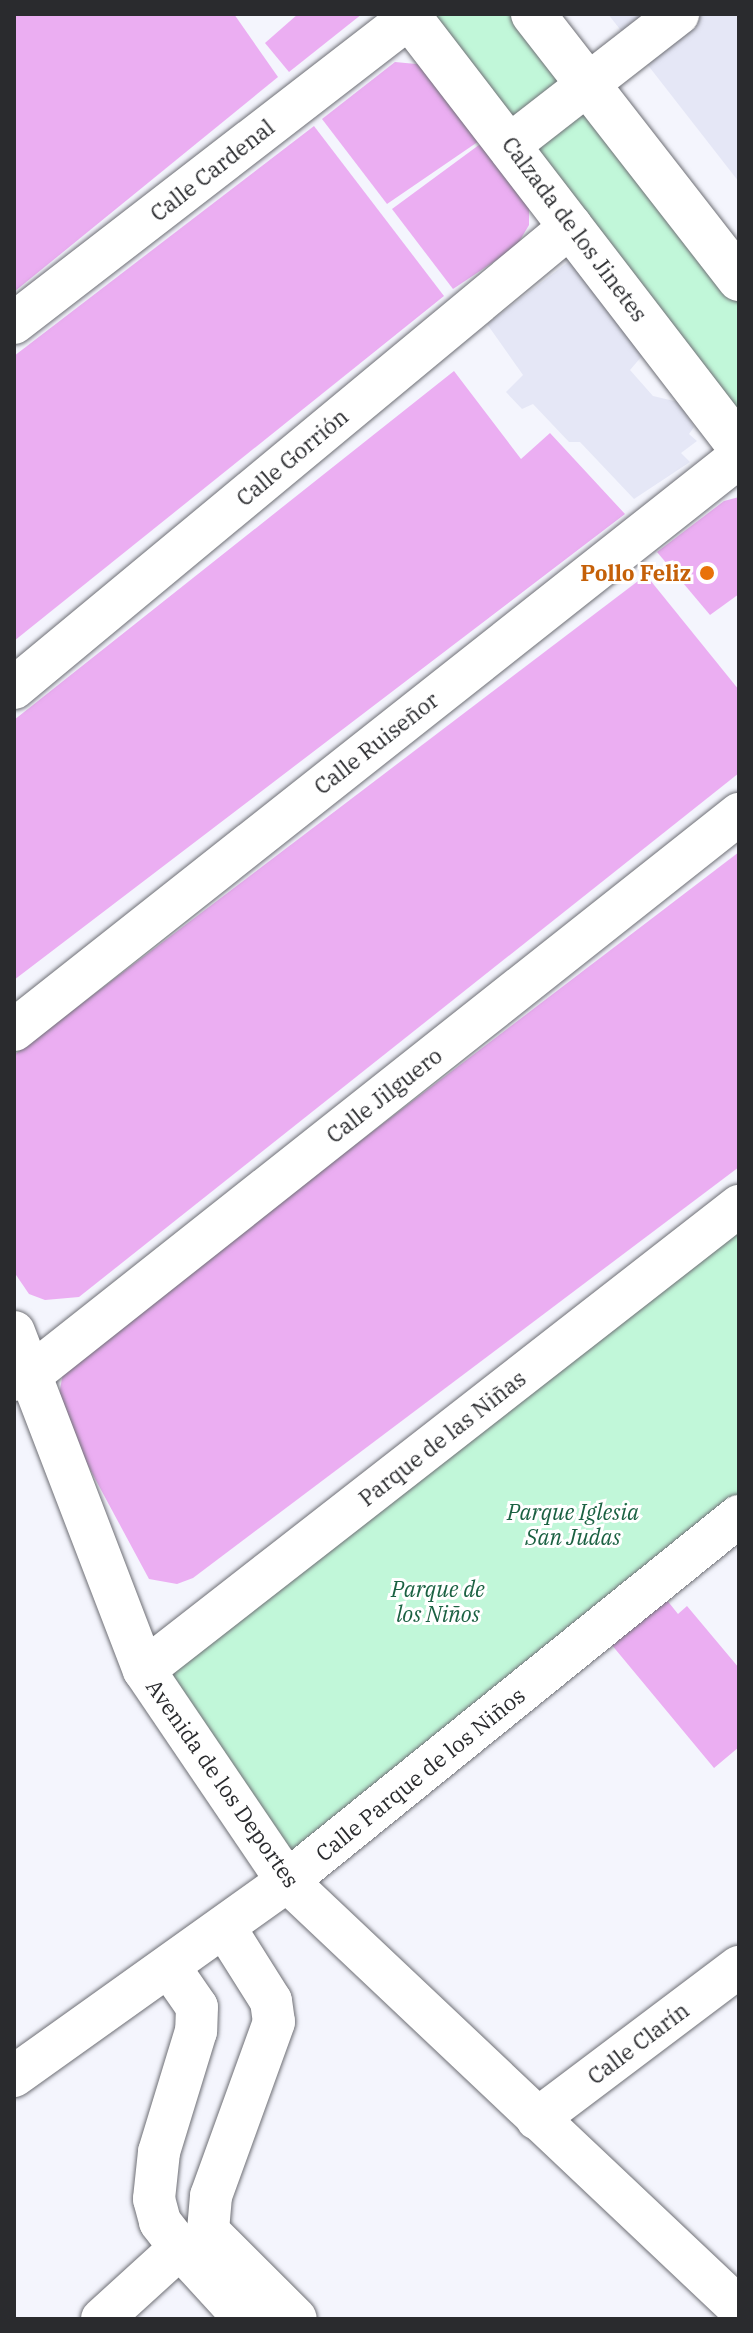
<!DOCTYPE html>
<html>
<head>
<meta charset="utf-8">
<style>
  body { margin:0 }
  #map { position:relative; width:753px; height:2333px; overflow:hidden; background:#f4f5fd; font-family:"IBM Plex Serif",serif }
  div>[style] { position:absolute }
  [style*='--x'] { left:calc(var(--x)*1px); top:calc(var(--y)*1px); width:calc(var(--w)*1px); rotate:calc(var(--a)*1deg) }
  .built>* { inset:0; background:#e5e7f6 }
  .green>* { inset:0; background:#c1f7d9 }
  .building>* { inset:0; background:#ebaef2 }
  .roads { filter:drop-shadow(0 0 2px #6e6f75) drop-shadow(0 0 2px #6e6f75) }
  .minor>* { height:42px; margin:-21px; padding:0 21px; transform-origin:21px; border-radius:21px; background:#fff }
  .major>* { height:44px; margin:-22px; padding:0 22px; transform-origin:22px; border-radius:22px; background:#fff }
  .dots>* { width:22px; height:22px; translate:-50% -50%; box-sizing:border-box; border:4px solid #fff; border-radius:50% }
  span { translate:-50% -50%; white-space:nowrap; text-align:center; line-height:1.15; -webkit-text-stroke:6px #fff; paint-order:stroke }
  .street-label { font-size:22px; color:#2a2b2e }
  .food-label { font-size:22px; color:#c56008; font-weight:700 }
  .right { translate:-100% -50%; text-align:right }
  .park-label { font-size:22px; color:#1b6142; font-style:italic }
  .frame { position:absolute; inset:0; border:16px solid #2a2b2e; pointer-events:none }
</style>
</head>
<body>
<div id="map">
  <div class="built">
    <i style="clip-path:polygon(608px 14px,739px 14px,739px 182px)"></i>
    <i style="clip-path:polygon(572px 259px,649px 348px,630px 370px,653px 396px,678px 402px,694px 427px,689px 434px,697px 441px,681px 453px,690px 462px,634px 499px,580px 442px,569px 442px,533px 404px,522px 409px,506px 392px,523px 375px,487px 324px)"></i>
  </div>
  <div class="green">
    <i style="clip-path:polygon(418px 14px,532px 14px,739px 280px,739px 435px)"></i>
    <i style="clip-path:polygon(739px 1208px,739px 1515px,288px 1875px,155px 1671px)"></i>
  </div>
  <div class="building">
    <i style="clip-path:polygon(14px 14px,234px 14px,278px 77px,14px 292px)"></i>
    <i style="clip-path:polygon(298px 14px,362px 14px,289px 72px,265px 43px)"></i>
    <i style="clip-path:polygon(395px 62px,427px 65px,482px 139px,387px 204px,322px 119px)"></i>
    <i style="clip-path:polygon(314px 126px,444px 296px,14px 641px,14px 356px)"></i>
    <i style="clip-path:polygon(483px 142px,529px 201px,529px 225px,516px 247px,453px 289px,392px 209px)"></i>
    <i style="clip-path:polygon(454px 371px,521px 459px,550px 433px,625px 514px,14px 980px,14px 720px)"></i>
    <i style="clip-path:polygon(739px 497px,739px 594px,710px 615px,657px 552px,724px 501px)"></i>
    <i style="clip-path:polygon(646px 575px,739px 690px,739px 773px,79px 1297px,45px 1300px,29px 1294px,14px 1272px,14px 1055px)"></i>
    <i style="clip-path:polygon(739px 852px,739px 1167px,193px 1578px,177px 1584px,149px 1579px,64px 1421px,58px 1401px,64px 1367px)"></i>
    <i style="clip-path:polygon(666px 1599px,678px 1614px,687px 1606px,739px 1668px,739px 1747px,714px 1768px,611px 1644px)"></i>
  </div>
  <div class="roads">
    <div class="minor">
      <i style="--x:511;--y:144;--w:212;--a:-37.9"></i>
      <i style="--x:14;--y:323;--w:500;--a:-37.69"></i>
      <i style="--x:14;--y:688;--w:724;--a:-39.67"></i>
      <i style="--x:14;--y:1030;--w:924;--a:-38.32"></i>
      <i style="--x:14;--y:1332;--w:362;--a:69"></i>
      <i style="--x:144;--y:1670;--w:255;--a:55.9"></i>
      <i style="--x:287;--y:1881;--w:622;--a:43.37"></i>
      <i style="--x:14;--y:1380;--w:16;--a:-15"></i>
      <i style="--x:29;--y:1376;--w:906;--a:-38.36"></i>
      <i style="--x:144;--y:1670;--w:755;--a:-37.95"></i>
      <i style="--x:225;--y:1928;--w:86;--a:57.8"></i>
      <i style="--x:271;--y:2001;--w:21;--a:82"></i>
      <i style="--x:274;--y:2022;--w:185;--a:109.9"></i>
      <i style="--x:211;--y:2196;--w:35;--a:95"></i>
      <i style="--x:208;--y:2231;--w:124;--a:45"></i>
      <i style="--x:170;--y:1968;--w:47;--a:55.3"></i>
      <i style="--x:197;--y:2007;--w:24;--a:92"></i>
      <i style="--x:196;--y:2031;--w:127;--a:107"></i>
      <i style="--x:159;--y:2152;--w:47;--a:96.1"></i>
      <i style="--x:154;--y:2199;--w:24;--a:75"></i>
      <i style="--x:160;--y:2222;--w:33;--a:52"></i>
      <i style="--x:180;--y:2248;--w:96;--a:47.5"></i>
      <i style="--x:14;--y:2076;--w:335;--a:-35.5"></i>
      <i style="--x:287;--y:1881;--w:581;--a:-38.92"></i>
      <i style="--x:537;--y:2119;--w:253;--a:-37"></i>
      <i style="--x:102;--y:2319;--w:105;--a:-42.3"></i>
    </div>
    <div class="major">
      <i style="--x:407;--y:14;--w:545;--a:52.46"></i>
      <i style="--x:533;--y:14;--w:336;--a:52.1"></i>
    </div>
  </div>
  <div class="dots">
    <i style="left:707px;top:573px;background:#e8710a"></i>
  </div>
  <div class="street-label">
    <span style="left:212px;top:170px;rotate:-38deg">Calle Cardenal</span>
    <span style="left:575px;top:229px;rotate:53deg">Calzada de los Jinetes</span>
    <span style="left:292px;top:457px;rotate:-40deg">Calle Gorrión</span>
    <span style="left:376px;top:743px;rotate:-38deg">Calle Ruiseñor</span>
    <span style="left:384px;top:1095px;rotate:-38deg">Calle Jilguero</span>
    <span style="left:442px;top:1438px;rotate:-38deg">Parque de las Niñas</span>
    <span style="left:420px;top:1774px;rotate:-39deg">Calle Parque de los Niños</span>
    <span style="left:223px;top:1783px;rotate:55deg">Avenida de los Deportes</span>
    <span style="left:638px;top:2043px;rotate:-37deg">Calle Clarín</span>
  </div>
  <div class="food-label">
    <span class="right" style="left:691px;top:573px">Pollo Feliz</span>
  </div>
  <div class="park-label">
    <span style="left:573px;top:1524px">Parque Iglesia<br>San Judas</span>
    <span style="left:438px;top:1601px">Parque de<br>los Niños</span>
  </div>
  <div class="frame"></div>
</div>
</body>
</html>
